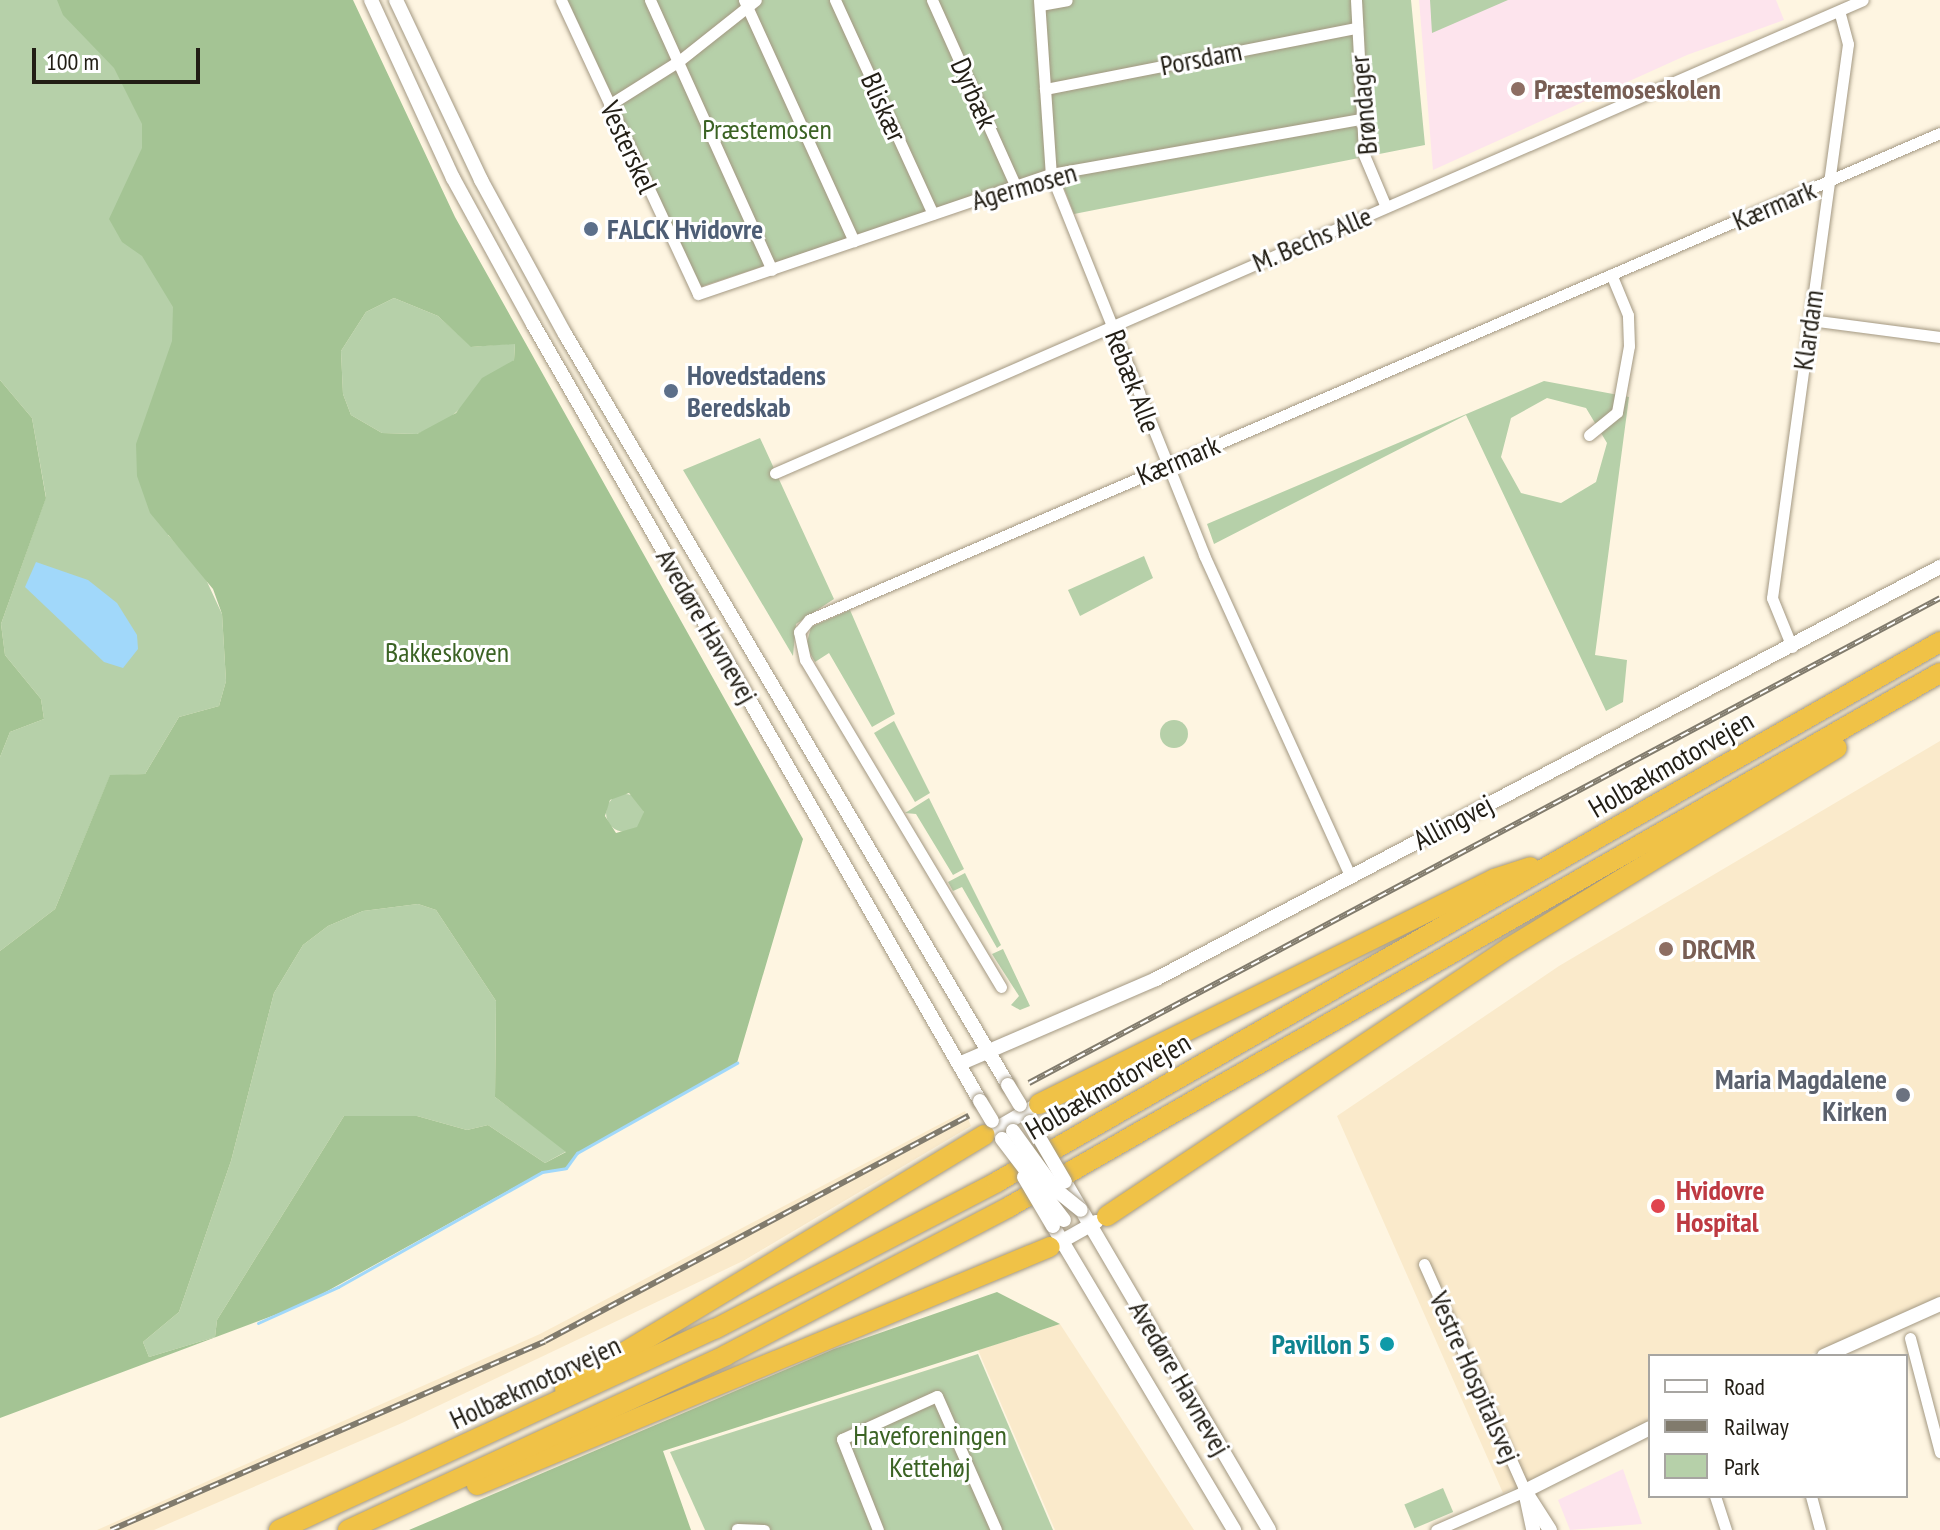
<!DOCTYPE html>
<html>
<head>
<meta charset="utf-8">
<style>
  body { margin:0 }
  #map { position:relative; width:1940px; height:1530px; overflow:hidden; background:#fef5e1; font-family:"PT Sans Narrow",sans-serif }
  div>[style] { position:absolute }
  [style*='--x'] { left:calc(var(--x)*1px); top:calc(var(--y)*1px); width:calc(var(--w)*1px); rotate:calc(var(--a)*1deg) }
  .built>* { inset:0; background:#faeacb }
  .education>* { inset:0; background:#fde4ed }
  .green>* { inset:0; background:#b6d0a9; transform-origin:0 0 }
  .round { border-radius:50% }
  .forest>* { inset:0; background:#a4c494 }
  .water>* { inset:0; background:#a1d8fa }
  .stream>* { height:3px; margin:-1.5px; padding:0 1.5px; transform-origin:1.5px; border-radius:1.5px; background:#a1d8fa }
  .roads { filter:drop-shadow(0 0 2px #a39882) drop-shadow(0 0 2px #a39882) }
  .minor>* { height:11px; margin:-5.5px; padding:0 5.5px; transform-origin:5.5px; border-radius:5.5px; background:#fff }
  .tertiary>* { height:14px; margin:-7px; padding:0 7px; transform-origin:7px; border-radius:7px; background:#fff }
  .motorway>* { height:20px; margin:-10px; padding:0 10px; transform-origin:10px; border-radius:10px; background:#f0c247 }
  .rail>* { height:6px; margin-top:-3px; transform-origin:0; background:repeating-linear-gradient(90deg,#fff 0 9px,#817b6d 0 18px); box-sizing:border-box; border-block:2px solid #817b6d }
  .bridges { filter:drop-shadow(0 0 2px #a39882) drop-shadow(0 0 2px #a39882) }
  .tertiary-bridge>* { height:14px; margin:-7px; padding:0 7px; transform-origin:7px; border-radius:7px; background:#fff }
  .dots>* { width:22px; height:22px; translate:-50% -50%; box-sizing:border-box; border:4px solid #fff; border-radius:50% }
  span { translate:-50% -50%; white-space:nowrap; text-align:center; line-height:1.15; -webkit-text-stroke:6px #fff; paint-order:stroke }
  .street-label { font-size:28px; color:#221e15 }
  .education-label { font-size:28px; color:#785e54; font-weight:700 }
  .left { translate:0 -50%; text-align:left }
  .park-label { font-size:28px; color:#3b6324 }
  .service-label { font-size:28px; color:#4e5e75; font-weight:700 }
  .worship-label { font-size:28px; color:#5b616d; font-weight:700 }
  .right { translate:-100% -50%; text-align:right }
  .health-label { font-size:28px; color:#be3a42; font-weight:700 }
  .culture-label { font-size:28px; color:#0d838f; font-weight:700 }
  .legend { position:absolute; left:1648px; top:1354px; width:260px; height:144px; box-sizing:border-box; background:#fff; border:2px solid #a7a5a1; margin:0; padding:10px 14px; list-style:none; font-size:24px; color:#221e15 }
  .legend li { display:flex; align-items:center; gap:16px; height:40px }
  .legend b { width:40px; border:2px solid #a7a5a1 }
  .scale { position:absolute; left:32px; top:48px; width:168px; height:36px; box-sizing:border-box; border:4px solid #221e15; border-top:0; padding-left:10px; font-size:24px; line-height:28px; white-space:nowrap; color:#221e15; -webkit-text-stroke:6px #fff; paint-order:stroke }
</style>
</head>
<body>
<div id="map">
  <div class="built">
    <i style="clip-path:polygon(1940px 741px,1940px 1296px,1807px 1356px,1650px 1356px,1650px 1427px,1503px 1493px,1337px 1116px,1559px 966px)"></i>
    <i style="clip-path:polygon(965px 1111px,971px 1126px,743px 1261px,402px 1423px,154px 1530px,97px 1530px,540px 1334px)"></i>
    <i style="clip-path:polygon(1060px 1324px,1194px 1530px,1055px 1530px,978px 1350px)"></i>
  </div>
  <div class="education">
    <i style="clip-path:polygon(1419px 0,1776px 0,1784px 20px,1687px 55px,1433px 170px)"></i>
    <i style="clip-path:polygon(1623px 1469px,1642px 1524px,1570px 1530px,1558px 1500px)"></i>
  </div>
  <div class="green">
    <i style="clip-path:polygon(0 0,328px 0,368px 268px,168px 535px,203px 573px,222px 614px,226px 681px,219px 706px,179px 717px,145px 774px,110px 776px,55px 909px,0 951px,0 757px,10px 732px,44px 719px,41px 699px,5px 655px,1px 624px,46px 497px,32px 418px,0 380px)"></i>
    <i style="clip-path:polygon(563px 0,1411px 0,1425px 145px,1074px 214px,1057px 170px,700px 287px)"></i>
    <i style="clip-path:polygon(1430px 0,1508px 0,1432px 33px)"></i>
    <i style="clip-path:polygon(394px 298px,438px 316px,472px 347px,515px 343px,514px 360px,443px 424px,417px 434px,382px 433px,351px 415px,343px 394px,341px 351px,366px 312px)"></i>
    <i style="clip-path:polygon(evenodd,1544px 381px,1629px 397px,1595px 655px,1627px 660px,1623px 702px,1606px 711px,1466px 415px,1214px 544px,1207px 524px,1544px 381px,1547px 398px,1586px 408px,1607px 443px,1596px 482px,1561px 503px,1521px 493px,1501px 457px,1511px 418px,1547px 398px)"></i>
    <i style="clip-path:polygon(760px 438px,834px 599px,796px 624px,793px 656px,683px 470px)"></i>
    <i style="clip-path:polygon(1144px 556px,1153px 578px,1080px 616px,1068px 590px)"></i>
    <i style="clip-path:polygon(850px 610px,895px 714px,872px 727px,829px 653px,815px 662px,806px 646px,811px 627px)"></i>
    <i class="round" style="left:1160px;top:720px;width:28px;height:28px"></i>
    <i style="clip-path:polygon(894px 721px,930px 793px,915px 802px,874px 733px)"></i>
    <i class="round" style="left:606px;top:794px;width:38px;height:38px"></i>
    <i style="clip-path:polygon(929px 798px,964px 869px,953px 875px,916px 814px,905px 813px)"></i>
    <i style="clip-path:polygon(965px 873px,1001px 945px,997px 948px,962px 887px,953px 891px,948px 882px)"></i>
    <i style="clip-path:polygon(418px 904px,436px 910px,496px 1001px,495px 1097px,567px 1151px,545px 1163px,488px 1125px,467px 1130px,417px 1116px,344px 1116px,217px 1320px,215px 1337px,149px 1357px,143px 1342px,179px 1312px,231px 1161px,274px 993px,303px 945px,328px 926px,363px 911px)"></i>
    <i style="clip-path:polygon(1003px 949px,1030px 1006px,1020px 1010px,1011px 1005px,1019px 996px,992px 954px)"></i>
    <i style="clip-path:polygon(978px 1354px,1053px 1530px,705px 1530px,670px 1452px)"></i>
    <i style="left:1443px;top:1488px;width:26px;height:42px;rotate:67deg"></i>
  </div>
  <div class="forest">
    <i style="clip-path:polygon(evenodd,57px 0,353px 0,455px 217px,803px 839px,737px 1063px,577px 1153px,566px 1168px,542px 1172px,304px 1304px,0 1418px,0 951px,55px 909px,110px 775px,145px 774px,179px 717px,219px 706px,226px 681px,222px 614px,213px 589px,150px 513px,137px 476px,136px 444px,172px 341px,173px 307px,142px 256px,122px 242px,109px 219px,142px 148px,142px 124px,114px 68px,63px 15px,57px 0,394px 298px,438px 316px,471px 347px,515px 344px,514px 360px,482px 378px,456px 413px,417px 434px,382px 433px,351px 415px,343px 394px,341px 351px,366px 312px,394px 298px,57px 0,629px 793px,644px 812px,637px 827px,616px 833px,605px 816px,610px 800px,629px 793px,57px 0,418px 904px,436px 910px,496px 1001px,495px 1097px,566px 1152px,545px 1163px,488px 1125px,467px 1130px,417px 1116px,344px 1116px,217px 1320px,215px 1337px,149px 1357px,143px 1342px,179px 1312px,231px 1161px,274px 993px,303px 945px,328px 926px,363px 911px,418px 904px)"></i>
    <i style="clip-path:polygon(0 380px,32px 418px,46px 498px,1px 624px,5px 655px,41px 699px,44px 719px,10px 732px,0 757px)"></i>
    <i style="clip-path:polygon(997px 1292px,1060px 1324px,663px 1451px,691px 1530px,409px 1530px,834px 1349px)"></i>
  </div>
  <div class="water">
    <i style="clip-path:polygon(36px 562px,88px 580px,117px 603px,137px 635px,138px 649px,123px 668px,104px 662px,25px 587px)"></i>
  </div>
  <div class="stream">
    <i style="--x:258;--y:1323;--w:88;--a:-24.2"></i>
    <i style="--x:338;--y:1287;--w:234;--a:-29.4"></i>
    <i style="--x:542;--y:1172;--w:24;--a:-9"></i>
    <i style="--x:566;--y:1168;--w:19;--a:-54"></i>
    <i style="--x:577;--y:1153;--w:184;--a:-29.4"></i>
  </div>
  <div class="roads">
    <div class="minor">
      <i style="--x:561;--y:0;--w:324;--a:65"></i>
      <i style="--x:698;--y:294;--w:373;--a:-18.8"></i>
      <i style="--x:1051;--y:174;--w:315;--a:-10.1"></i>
      <i style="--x:650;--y:0;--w:296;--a:65.7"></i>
      <i style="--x:744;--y:0;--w:265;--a:65.5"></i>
      <i style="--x:835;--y:0;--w:235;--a:65.4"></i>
      <i style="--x:932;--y:0;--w:203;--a:65.8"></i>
      <i style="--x:1039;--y:0;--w:174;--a:86.1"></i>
      <i style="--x:1051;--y:174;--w:411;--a:68.1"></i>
      <i style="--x:1204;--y:555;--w:353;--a:65.5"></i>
      <i style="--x:1356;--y:0;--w:155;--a:87"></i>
      <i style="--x:1364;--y:155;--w:56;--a:67.1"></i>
      <i style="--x:1040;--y:5;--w:27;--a:-10"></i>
      <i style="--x:1045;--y:89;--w:318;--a:-11.1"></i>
      <i style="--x:609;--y:105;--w:83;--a:-32.2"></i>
      <i style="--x:679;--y:61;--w:98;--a:-38.4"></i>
      <i style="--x:1810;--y:320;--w:131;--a:7.5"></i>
      <i style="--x:1589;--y:435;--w:36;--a:-39"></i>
      <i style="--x:1617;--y:412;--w:67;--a:-79.7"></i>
      <i style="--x:1629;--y:346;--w:31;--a:-92"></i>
      <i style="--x:1628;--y:315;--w:44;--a:-112.5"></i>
      <i style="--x:775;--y:473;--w:1186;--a:-23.5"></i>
      <i style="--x:1792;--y:647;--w:53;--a:-112.2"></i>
      <i style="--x:1772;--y:598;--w:559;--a:-82.19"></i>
      <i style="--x:1848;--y:44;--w:34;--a:-105"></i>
      <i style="--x:1001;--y:987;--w:381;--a:-120.9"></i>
      <i style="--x:805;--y:660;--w:29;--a:-102"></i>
      <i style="--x:799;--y:632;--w:16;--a:-50"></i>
      <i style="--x:809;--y:620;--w:1231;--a:-23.3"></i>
      <i style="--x:1424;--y:1264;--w:248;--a:66"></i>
      <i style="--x:1525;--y:1491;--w:97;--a:156.3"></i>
      <i style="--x:1910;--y:1338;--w:118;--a:75.3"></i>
      <i style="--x:1715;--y:1496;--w:36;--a:72"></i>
      <i style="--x:1811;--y:1496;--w:35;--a:75"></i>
      <i style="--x:737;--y:1529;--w:27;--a:2"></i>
      <i style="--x:878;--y:1530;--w:98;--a:-111.6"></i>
      <i style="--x:842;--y:1439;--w:104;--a:-24.4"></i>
      <i style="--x:937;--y:1396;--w:146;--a:66.2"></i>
    </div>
    <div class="tertiary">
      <i style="--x:371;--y:0;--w:196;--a:65.3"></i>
      <i style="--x:453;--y:178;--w:166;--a:61.3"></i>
      <i style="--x:533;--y:324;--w:896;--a:60.09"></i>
      <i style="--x:396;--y:0;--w:199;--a:64.7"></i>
      <i style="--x:481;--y:180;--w:175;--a:61.4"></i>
      <i style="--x:565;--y:334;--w:872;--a:59.46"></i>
      <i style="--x:959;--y:1064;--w:215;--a:-23.3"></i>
      <i style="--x:1156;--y:979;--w:886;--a:-27.72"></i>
      <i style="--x:985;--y:1135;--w:62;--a:-29.9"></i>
      <i style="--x:1065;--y:1182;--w:403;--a:59.6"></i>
      <i style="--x:1053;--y:1226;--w:354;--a:59.2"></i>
      <i style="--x:1055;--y:1245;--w:47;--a:-29.3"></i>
      <i style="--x:1824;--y:1356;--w:127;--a:-24.1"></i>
      <i style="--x:1525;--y:1491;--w:140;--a:-26.7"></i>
      <i style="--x:1525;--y:1491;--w:46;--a:57.3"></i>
      <i style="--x:1525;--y:1491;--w:40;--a:78"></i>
    </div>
    <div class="motorway">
      <i style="--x:1039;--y:1104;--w:508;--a:-26.31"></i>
      <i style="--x:1494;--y:879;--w:38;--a:-18"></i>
      <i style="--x:1107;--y:1216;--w:483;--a:-33.7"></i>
      <i style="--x:1509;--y:948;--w:384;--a:-31.4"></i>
      <i style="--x:565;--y:1388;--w:490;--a:-31.1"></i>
      <i style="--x:477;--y:1485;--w:620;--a:-22.56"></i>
      <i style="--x:279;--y:1530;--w:480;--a:-24.8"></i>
      <i style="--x:715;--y:1329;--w:318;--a:-27.5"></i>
      <i style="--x:997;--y:1182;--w:1087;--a:-29.8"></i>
      <i style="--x:348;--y:1530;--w:417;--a:-24.8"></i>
      <i style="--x:726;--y:1355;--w:319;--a:-27.6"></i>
      <i style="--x:1009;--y:1207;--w:1073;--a:-29.84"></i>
    </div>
  </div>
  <div class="rail">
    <i style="--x:1029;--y:1083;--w:1032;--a:-28.03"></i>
    <i style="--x:111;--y:1530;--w:473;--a:-23.5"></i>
    <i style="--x:545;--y:1341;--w:480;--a:-28"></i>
  </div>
  <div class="bridges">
    <div class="tertiary-bridge">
      <i style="--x:1008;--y:1085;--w:23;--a:59"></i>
      <i style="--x:980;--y:1101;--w:23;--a:59"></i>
      <i style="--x:1030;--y:1122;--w:69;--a:59.7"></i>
      <i style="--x:1013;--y:1131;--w:72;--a:54.1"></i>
      <i style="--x:1055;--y:1189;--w:33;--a:39"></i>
      <i style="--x:1002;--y:1139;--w:102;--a:52.6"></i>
      <i style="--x:1024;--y:1177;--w:57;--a:59.4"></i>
    </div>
  </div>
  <div class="dots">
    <i style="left:1518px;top:89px;background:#8d6e63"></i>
    <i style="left:591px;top:229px;background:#5c6f8a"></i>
    <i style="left:671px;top:391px;background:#5c6f8a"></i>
    <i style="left:1666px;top:949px;background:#8d6e63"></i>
    <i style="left:1903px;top:1095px;background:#6b7280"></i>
    <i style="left:1658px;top:1206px;background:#e0444e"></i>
    <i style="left:1387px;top:1344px;background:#0f9aa8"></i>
  </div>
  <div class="street-label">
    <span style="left:1201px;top:58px;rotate:-11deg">Porsdam</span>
    <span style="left:974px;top:93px;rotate:66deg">Dyrbæk</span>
    <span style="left:1363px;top:105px;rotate:-95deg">Brøndager</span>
    <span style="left:884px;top:107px;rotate:66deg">Bliskær</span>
    <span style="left:629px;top:147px;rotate:65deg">Vesterskel</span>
    <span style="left:1024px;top:186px;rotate:-16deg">Agermosen</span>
    <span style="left:1774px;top:205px;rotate:-23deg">Kærmark</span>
    <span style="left:1312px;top:239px;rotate:-23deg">M. Bechs Alle</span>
    <span style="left:1808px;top:330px;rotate:-82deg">Klardam</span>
    <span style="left:1133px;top:381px;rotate:69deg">Rebæk Alle</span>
    <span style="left:1178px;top:460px;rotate:-23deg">Kærmark</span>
    <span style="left:707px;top:626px;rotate:60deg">Avedøre Havnevej</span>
    <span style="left:1671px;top:764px;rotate:-30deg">Holbækmotorvejen</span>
    <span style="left:1453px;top:822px;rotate:-28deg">Allingvej</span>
    <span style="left:1108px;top:1086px;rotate:-30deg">Holbækmotorvejen</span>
    <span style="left:1475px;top:1377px;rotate:66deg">Vestre Hospitalsvej</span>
    <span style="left:1180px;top:1378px;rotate:60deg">Avedøre Havnevej</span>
    <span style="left:535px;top:1382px;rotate:-25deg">Holbækmotorvejen</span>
  </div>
  <div class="education-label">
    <span class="left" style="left:1534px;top:89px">Præstemoseskolen</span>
    <span class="left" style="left:1682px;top:949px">DRCMR</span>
  </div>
  <div class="park-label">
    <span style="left:767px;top:129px">Præstemosen</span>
    <span style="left:447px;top:652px">Bakkeskoven</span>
    <span style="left:930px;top:1451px">Haveforeningen<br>Kettehøj</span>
  </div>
  <div class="service-label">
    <span class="left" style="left:607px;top:229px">FALCK Hvidovre</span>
    <span class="left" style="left:687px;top:391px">Hovedstadens<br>Beredskab</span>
  </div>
  <div class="worship-label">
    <span class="right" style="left:1887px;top:1095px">Maria Magdalene<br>Kirken</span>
  </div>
  <div class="health-label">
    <span class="left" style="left:1676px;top:1206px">Hvidovre<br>Hospital</span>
  </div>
  <div class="culture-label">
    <span class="right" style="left:1371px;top:1344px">Pavillon 5</span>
  </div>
  <ul class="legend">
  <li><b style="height:10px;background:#fff"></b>Road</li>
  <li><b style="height:10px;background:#817b6d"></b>Railway</li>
  <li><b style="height:22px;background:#b6d0a9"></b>Park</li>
  </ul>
  <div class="scale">100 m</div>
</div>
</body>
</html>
